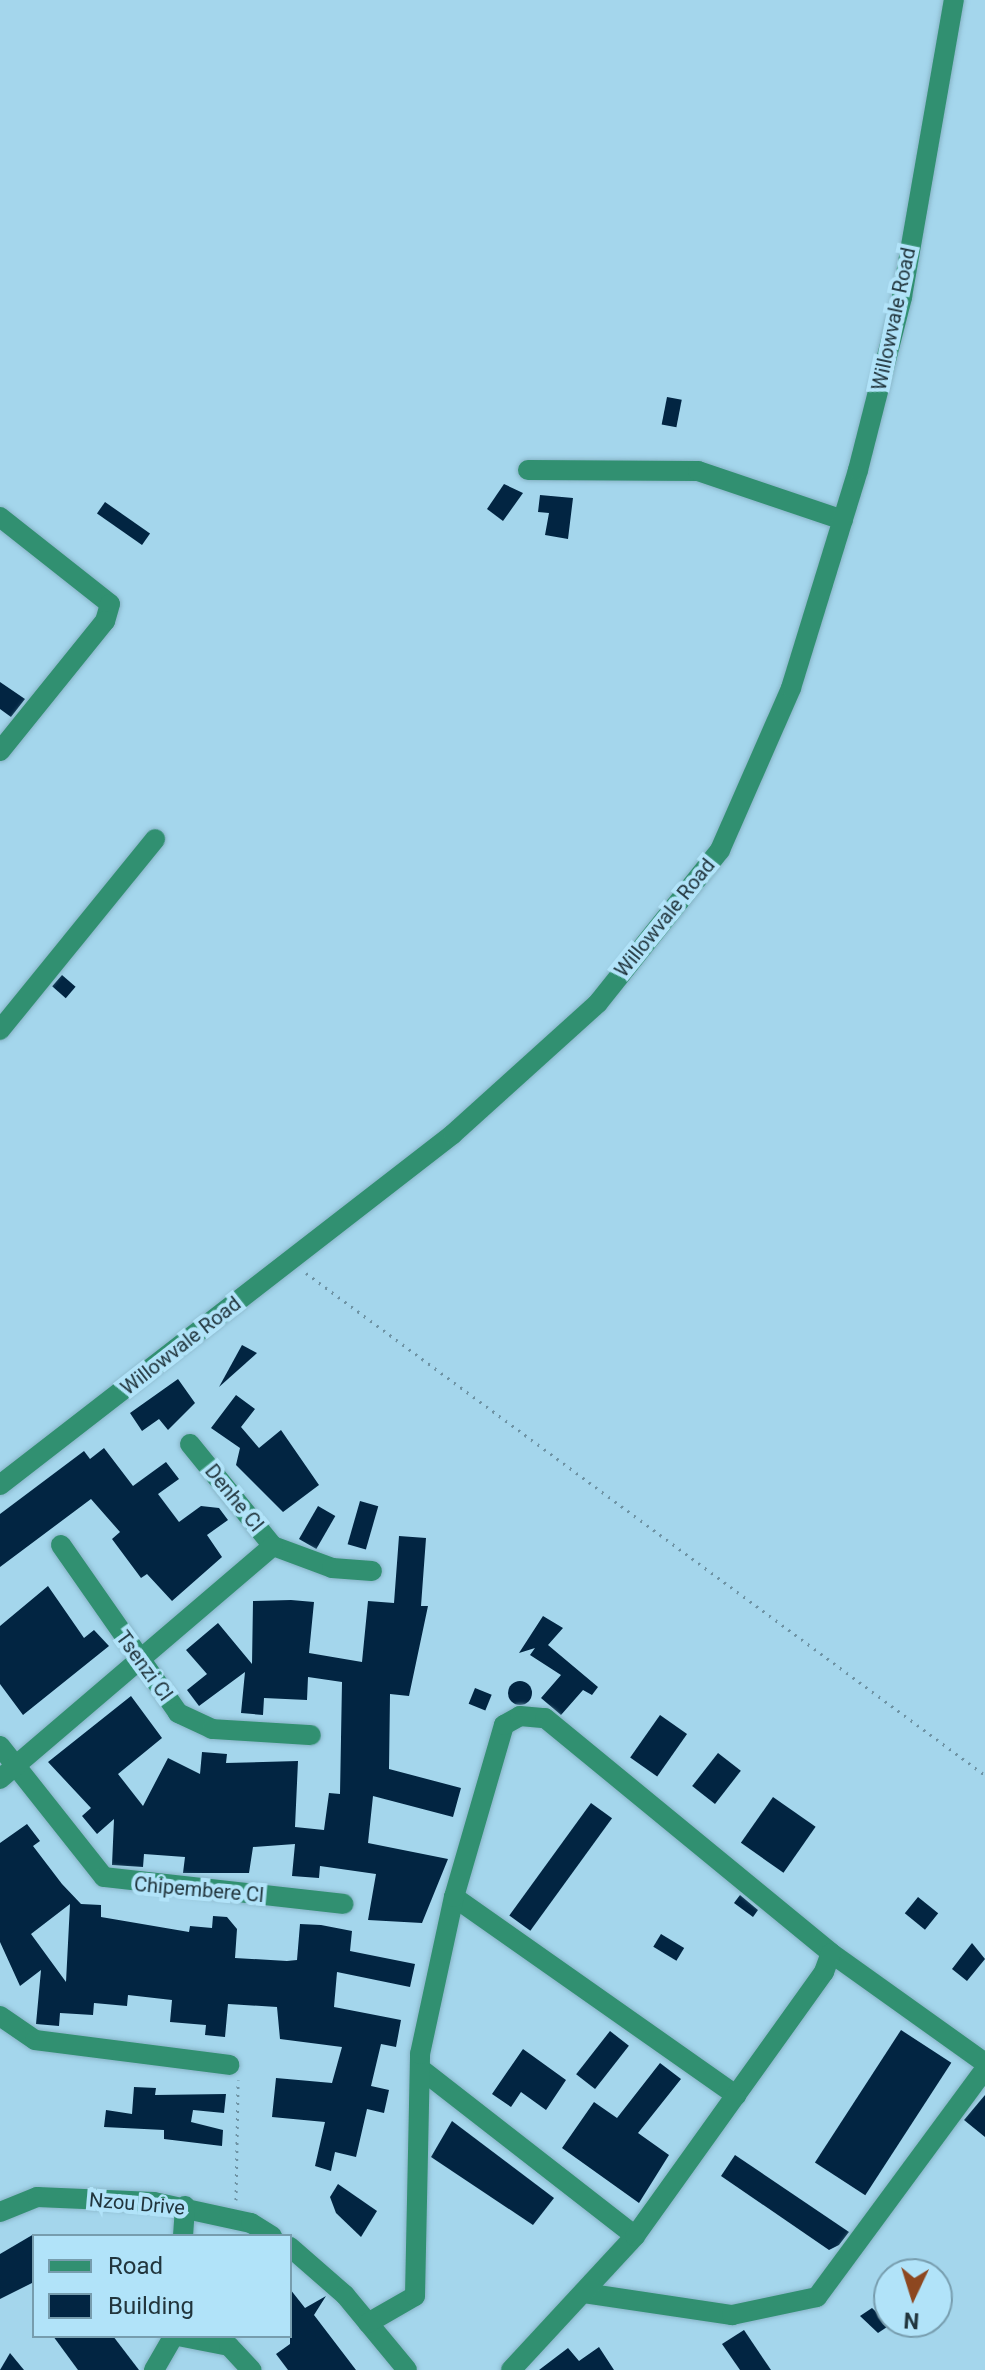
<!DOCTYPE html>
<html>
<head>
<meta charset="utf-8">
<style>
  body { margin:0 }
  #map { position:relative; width:985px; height:2370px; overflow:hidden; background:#a4d6ec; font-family:Roboto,sans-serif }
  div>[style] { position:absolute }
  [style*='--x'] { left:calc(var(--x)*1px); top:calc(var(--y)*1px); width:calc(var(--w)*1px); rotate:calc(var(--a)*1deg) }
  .building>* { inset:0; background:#022542; transform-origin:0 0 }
  .round { border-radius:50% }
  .path>* { height:3px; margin-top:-1.5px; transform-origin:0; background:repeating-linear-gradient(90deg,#6e93a4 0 2px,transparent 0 8px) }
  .roads { filter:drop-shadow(0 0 2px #87b3c6) drop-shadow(0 0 2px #87b3c6) }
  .minor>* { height:20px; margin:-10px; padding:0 10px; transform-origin:10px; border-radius:10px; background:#319071 }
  span { translate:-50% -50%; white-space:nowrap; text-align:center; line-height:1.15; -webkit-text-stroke:8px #b1e3f9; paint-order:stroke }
  .street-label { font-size:20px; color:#21353d }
  .legend { position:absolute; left:32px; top:2234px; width:260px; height:104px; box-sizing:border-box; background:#b1e3f9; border:2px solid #779dae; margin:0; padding:10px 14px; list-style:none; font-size:24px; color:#21353d }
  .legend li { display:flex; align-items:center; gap:16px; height:40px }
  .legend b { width:40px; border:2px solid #779dae }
  .north { position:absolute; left:873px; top:2258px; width:80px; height:80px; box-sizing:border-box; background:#b1e3f9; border:2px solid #779dae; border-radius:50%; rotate:184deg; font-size:22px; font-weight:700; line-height:32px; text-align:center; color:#21353d }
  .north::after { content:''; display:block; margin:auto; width:28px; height:36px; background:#8d4720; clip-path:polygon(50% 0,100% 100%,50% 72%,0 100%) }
</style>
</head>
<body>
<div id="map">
  <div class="building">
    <i style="left:667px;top:397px;width:15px;height:28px;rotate:11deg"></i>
    <i style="clip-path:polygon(504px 484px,523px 493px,503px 521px,487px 509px)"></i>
    <i style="clip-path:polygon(540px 495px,573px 498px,568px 539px,545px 535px,549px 513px,538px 512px)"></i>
    <i style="left:105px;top:502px;width:55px;height:14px;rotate:35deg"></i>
    <i style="clip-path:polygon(0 682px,25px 699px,11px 717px,0 709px)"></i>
    <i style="left:62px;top:975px;width:18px;height:15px;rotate:41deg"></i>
    <i style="clip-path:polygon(242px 1345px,257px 1353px,219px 1387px)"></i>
    <i style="clip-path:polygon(178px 1379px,195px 1403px,168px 1430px,159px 1419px,142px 1431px,130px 1413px)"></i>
    <i style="clip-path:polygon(236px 1395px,255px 1409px,241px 1427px,259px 1448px,281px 1430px,319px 1485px,283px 1512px,236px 1465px,240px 1448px,211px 1428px)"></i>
    <i style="clip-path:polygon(104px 1448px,133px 1486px,166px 1462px,179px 1479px,158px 1494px,179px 1522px,201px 1506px,219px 1508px,228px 1520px,207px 1535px,222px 1557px,172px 1601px,147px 1574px,141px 1578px,112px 1539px,120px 1532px,91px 1499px,0 1567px,0 1514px,84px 1451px,90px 1459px)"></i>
    <i style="left:360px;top:1501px;width:19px;height:45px;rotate:16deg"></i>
    <i style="left:318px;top:1506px;width:20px;height:38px;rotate:30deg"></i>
    <i style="clip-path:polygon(399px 1536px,426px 1538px,421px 1606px,428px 1606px,409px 1696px,390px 1694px,389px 1769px,461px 1788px,453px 1817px,373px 1796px,368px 1843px,448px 1859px,422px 1923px,368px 1920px,376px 1874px,320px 1866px,319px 1878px,292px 1876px,295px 1844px,253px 1847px,249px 1873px,183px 1873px,185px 1857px,144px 1854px,143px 1867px,112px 1865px,114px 1819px,97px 1834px,82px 1816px,91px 1808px,48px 1762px,131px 1696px,162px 1738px,118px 1774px,143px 1806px,168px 1758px,200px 1774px,202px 1752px,227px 1754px,226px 1763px,298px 1761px,295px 1827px,324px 1830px,329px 1793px,340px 1794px,342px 1682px,308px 1677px,307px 1700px,264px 1698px,263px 1715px,241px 1713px,245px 1672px,199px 1706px,187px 1690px,207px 1674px,186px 1650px,218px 1623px,252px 1664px,253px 1601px,291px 1600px,314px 1602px,309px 1653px,362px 1662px,368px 1601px,394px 1603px)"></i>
    <i style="clip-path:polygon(48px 1586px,84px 1638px,94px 1630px,109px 1646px,23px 1715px,0 1684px,0 1626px)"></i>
    <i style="clip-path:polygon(543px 1616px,563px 1628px,548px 1645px,598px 1687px,592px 1695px,583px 1690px,561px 1715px,541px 1698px,561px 1675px,530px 1655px,535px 1648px,519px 1653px)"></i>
    <i class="round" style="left:508px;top:1681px;width:24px;height:24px"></i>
    <i style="left:475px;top:1688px;width:18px;height:17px;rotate:22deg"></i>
    <i style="left:660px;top:1715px;width:33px;height:52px;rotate:35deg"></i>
    <i style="left:718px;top:1753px;width:29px;height:42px;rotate:38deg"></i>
    <i style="left:773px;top:1797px;width:52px;height:56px;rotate:35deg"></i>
    <i style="left:591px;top:1803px;width:26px;height:139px;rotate:36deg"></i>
    <i style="clip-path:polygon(evenodd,27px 1824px,40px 1841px,33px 1846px,62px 1884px,81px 1904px,101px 1905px,101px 1917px,189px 1932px,190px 1926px,212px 1928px,213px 1916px,227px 1917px,237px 1929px,235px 1958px,287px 1961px,297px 1960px,300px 1924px,321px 1925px,352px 1931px,350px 1951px,415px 1964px,410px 1987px,337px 1972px,334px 2007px,401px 2020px,396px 2047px,381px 2044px,371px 2086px,389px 2090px,384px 2113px,367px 2109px,356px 2157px,335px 2152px,331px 2171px,315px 2166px,325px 2122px,272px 2117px,276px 2078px,332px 2083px,342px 2047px,280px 2039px,277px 2007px,228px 2004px,225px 2037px,205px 2035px,206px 2025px,170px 2022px,172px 2000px,128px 1995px,127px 2006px,94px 2003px,93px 2015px,60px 2013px,59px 2026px,36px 2024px,41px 1970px,20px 1986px,0 1942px,0 1843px,27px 1824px,70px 1904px,66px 1982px,31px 1934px,70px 1904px)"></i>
    <i style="clip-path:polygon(740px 1895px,758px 1910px,753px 1917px,734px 1903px)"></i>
    <i style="left:918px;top:1897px;width:26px;height:21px;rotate:39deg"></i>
    <i style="left:661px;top:1934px;width:27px;height:15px;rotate:31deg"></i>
    <i style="clip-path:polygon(972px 1943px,985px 1959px,967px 1981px,952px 1969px)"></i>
    <i style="left:901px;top:2030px;width:60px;height:158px;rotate:33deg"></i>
    <i style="left:610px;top:2031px;width:24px;height:55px;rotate:38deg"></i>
    <i style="clip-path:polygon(523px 2049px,566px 2080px,546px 2110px,521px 2092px,511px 2107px,492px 2094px)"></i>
    <i style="clip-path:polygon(660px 2063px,681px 2079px,638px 2133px,669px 2155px,639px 2203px,562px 2148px,594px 2102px,617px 2118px)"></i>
    <i style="clip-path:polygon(134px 2087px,156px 2088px,155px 2095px,226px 2094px,224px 2113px,193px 2110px,191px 2122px,223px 2130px,222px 2146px,164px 2139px,164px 2130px,104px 2127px,106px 2110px,132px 2114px)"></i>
    <i style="clip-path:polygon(985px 2095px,985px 2137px,964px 2120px)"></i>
    <i style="clip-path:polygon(452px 2121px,554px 2198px,533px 2225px,431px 2157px)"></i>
    <i style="clip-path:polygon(735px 2155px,849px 2232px,839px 2245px,829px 2250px,721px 2176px)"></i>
    <i style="clip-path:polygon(338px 2184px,377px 2211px,361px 2237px,336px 2213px,330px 2197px)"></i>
    <i style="clip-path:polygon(34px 2234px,34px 2282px,0 2299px,0 2254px)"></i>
    <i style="clip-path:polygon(290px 2289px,305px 2308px,326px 2296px,314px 2315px,356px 2370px,288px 2370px,276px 2354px,290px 2344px)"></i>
    <i style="clip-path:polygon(872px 2308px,890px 2325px,878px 2333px,860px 2316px)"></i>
    <i style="clip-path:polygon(744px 2330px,771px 2370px,740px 2370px,722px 2344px)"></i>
    <i style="clip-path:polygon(53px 2336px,113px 2336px,139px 2370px,78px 2370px)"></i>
    <i style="clip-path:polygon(599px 2347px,614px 2370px,539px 2370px,568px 2348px,579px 2361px)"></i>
    <i style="clip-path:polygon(10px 2353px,24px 2370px,0 2370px)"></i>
  </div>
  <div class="path">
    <i style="--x:306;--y:1273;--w:844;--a:36.48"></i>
    <i style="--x:236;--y:2200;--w:120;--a:-89"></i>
  </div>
  <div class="roads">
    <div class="minor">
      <i style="--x:528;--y:470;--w:170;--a:0.3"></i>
      <i style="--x:698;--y:471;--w:153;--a:18.7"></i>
      <i style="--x:0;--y:517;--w:140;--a:38.3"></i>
      <i style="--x:110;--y:604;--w:18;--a:106"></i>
      <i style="--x:105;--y:621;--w:167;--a:128.9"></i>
      <i style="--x:0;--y:1030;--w:246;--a:-50.9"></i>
      <i style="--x:190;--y:1444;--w:132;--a:50.9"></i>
      <i style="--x:273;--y:1546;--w:63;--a:20.4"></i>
      <i style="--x:332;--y:1568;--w:40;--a:4.3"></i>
      <i style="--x:0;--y:1485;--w:573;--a:-37.77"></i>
      <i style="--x:453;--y:1134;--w:195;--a:-42.1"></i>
      <i style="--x:598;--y:1003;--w:196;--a:-51.4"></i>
      <i style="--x:720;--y:850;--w:177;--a:-66.3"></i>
      <i style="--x:791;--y:688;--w:228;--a:-72.9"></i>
      <i style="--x:858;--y:470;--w:179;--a:-75.7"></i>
      <i style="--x:902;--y:297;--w:302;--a:-80.1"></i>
      <i style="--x:61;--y:1545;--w:205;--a:55.1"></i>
      <i style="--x:178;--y:1713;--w:38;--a:25"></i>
      <i style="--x:212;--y:1729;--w:99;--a:3.5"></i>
      <i style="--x:0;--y:1746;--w:167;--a:51.6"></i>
      <i style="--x:104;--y:1877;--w:241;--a:6.4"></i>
      <i style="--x:0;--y:1779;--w:359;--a:-40.5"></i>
      <i style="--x:454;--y:1897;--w:345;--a:35.1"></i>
      <i style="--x:0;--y:2016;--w:42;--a:34.4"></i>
      <i style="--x:35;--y:2040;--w:196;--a:7.3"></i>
      <i style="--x:422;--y:2070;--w:270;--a:37.9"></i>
      <i style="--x:0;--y:2212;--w:40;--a:-22"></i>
      <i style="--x:37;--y:2197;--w:117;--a:2.4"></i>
      <i style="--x:154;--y:2202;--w:99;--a:12.2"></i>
      <i style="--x:251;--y:2223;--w:25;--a:32"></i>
      <i style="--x:183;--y:2236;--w:30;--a:-86"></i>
      <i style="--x:290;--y:2247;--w:73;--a:41.1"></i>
      <i style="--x:345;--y:2295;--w:97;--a:50.4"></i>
      <i style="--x:584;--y:2293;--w:150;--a:8.5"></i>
      <i style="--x:732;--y:2315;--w:87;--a:-12"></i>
      <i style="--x:817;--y:2297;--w:283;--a:-53.6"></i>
      <i style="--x:368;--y:2323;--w:54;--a:-29.9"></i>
      <i style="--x:415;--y:2296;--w:242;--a:-88.8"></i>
      <i style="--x:420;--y:2054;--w:161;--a:-77.8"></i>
      <i style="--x:454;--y:1897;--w:179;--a:-73.8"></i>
      <i style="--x:504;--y:1725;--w:18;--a:-29"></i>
      <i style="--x:520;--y:1716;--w:25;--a:5"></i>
      <i style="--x:545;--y:1718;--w:370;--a:39.4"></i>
      <i style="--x:831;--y:1953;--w:189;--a:35.5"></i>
      <i style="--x:178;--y:2336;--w:52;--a:11.1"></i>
      <i style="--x:229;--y:2346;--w:33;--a:47"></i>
      <i style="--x:154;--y:2370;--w:39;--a:-60"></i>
      <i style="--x:511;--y:2370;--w:183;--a:-47.2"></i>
      <i style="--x:635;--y:2236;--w:325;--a:-54.4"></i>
      <i style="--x:824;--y:1972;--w:20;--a:-70"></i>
    </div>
  </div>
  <div class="street-label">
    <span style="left:894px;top:319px;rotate:-78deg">Willowvale Road</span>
    <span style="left:665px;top:918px;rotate:-51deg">Willowvale Road</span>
    <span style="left:181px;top:1346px;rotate:-38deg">Willowvale Road</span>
    <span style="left:234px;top:1498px;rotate:51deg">Denhe Cl</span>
    <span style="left:144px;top:1666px;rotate:54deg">Tsenzi Cl</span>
    <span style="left:199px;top:1890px;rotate:5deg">Chipembere Cl</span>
    <span style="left:137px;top:2204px;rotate:5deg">Nzou Drive</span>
  </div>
  <ul class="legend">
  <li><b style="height:10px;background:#319071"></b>Road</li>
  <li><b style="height:22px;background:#022542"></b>Building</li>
  </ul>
  <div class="north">N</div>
</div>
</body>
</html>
